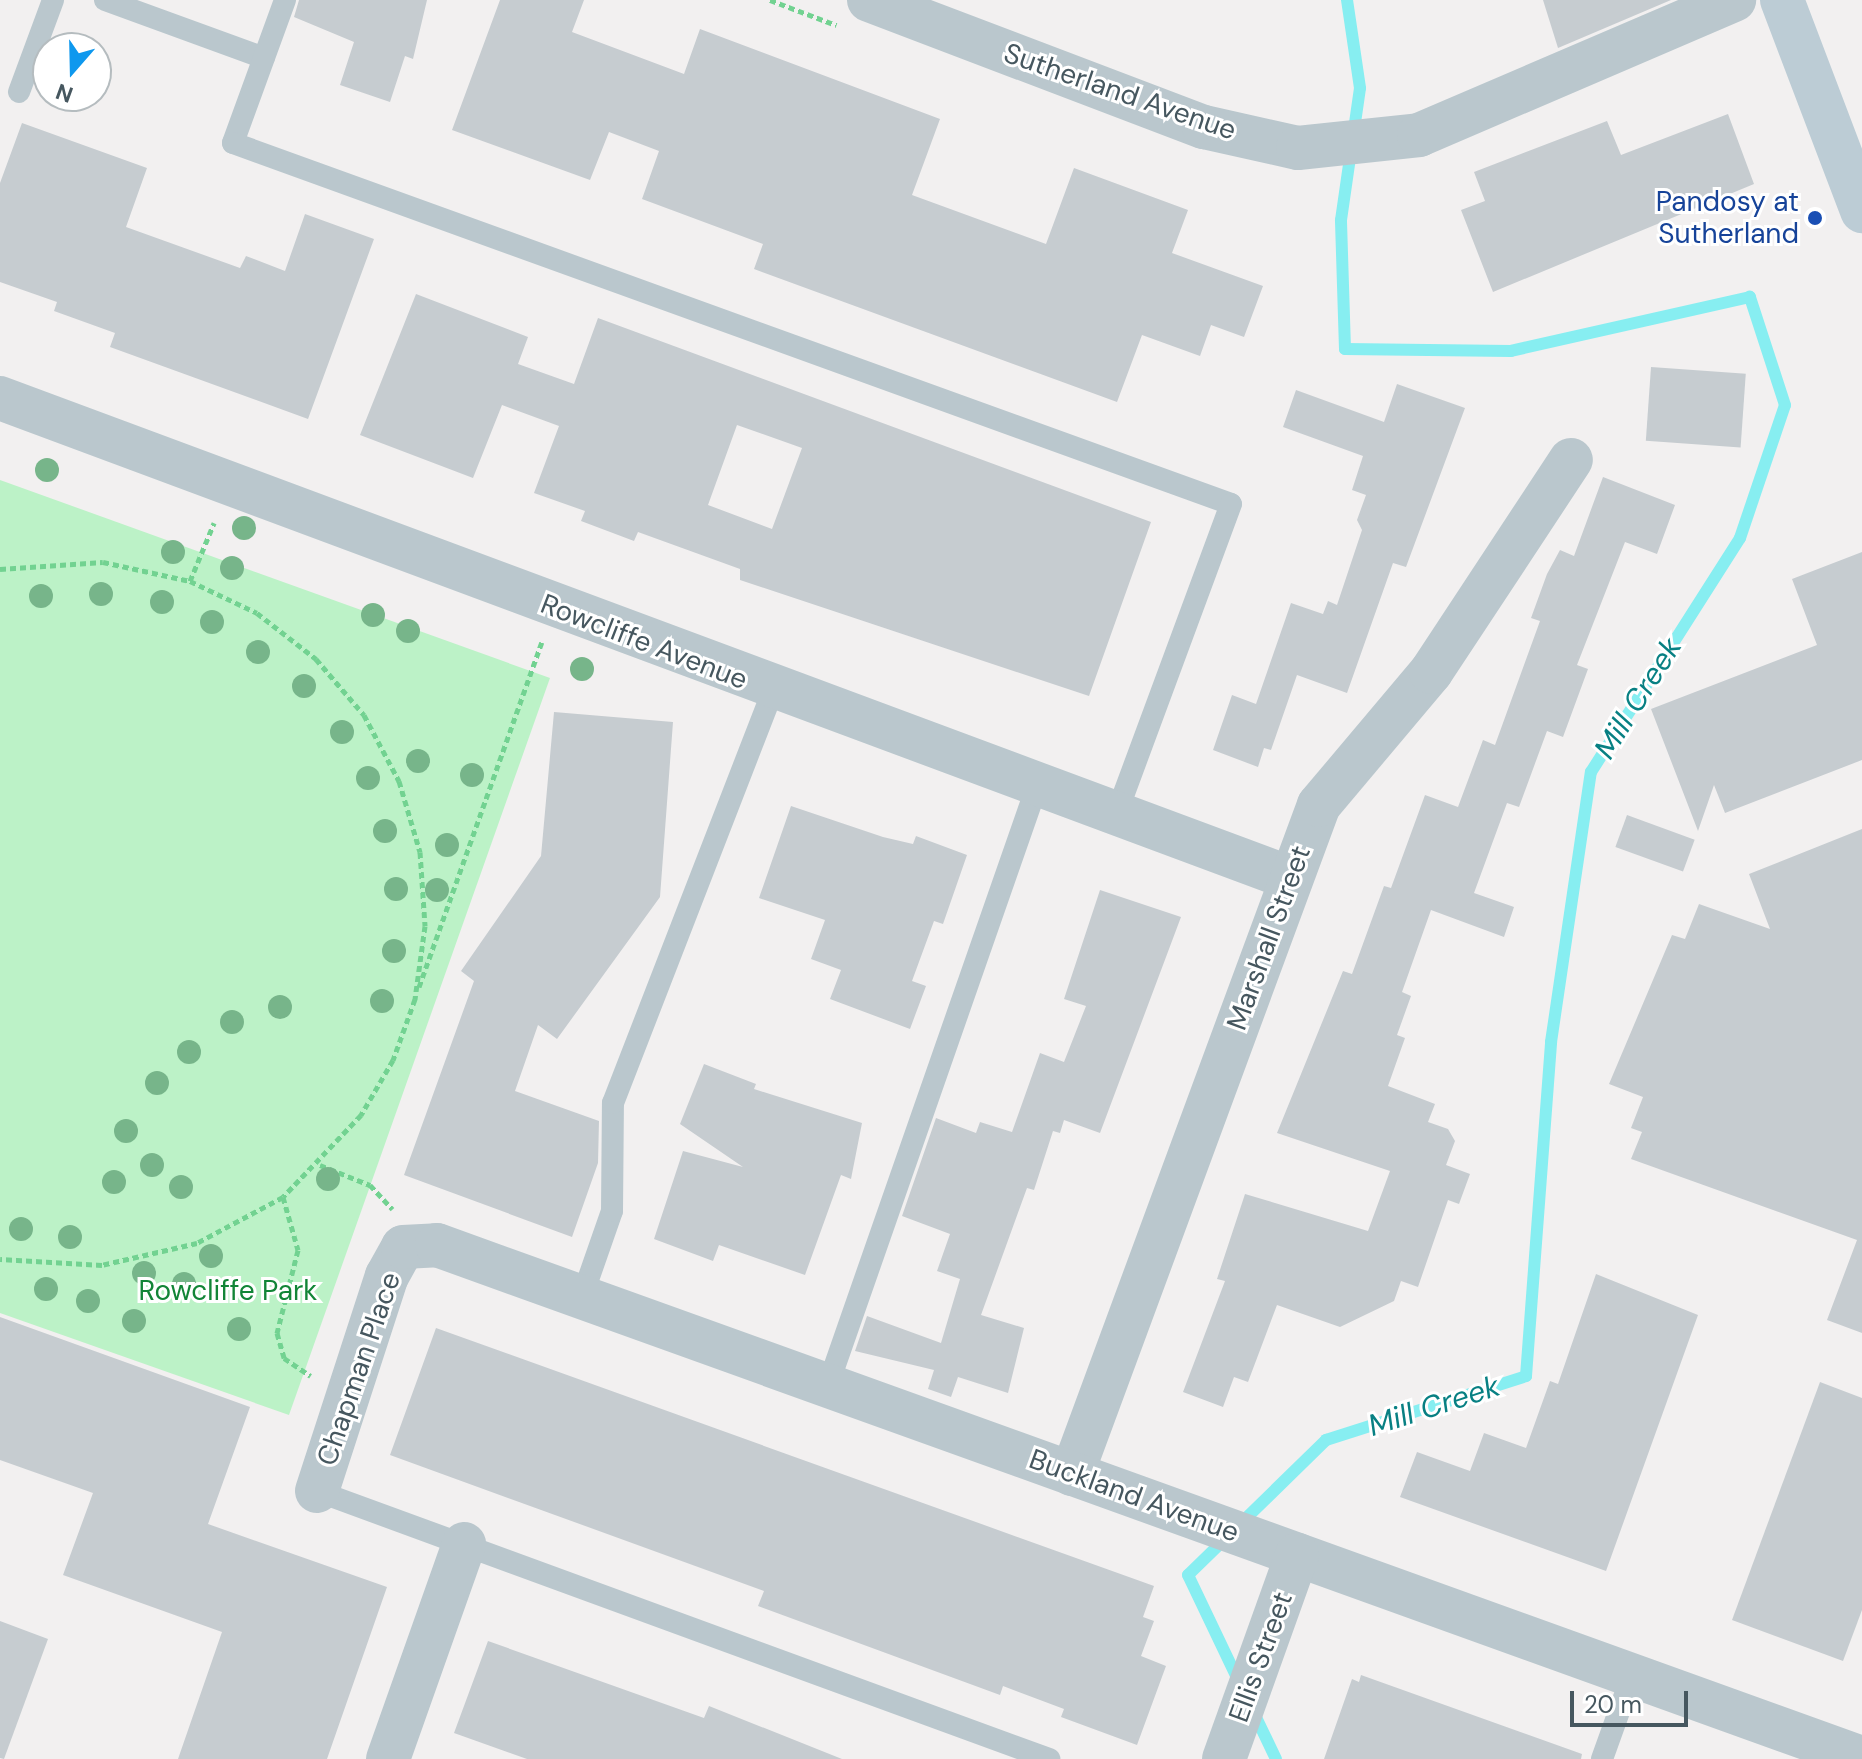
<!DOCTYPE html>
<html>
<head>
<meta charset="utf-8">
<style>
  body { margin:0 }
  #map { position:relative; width:1862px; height:1759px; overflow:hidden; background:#f2f0f0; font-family:"DM Sans",sans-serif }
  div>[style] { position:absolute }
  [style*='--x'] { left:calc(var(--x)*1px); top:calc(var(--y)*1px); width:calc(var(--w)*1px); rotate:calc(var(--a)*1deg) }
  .green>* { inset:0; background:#bcf2c7 }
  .stream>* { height:12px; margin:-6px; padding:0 6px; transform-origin:6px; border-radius:6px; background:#87eef1 }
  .building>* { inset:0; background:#c6ccd0; transform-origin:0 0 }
  .path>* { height:5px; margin-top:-2.5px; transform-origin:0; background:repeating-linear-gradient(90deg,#72d291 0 6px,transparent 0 10px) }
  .service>* { height:22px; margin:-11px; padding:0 11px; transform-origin:11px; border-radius:11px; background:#bac7cd }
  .minor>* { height:44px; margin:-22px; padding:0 22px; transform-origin:22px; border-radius:22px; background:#bac7cd }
  .tertiary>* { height:44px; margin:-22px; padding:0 22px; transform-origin:22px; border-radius:22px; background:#bac7cd }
  .secondary>* { height:44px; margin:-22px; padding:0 22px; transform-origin:22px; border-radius:22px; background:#bcccd5 }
  .trees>* { width:24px; height:24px; margin:-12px; border-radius:50%; background:#77b58a }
  .dots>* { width:22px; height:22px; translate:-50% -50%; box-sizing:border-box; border:4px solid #fff; border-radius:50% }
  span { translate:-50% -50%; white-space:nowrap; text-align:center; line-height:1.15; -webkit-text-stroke:6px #fff; paint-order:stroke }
  .street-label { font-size:28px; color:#46575f }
  .transit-label { font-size:28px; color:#164399 }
  .right { translate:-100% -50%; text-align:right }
  .park-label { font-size:28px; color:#128537 }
  .water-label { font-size:30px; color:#088083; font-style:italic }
  .north { position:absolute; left:32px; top:32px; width:80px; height:80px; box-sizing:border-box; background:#fff; border:2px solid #b5bcbf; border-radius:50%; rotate:200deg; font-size:22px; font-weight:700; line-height:32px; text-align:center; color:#46575f }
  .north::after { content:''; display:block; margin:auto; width:28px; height:36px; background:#0e98ee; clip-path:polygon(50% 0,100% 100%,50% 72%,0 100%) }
  .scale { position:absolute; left:1570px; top:1691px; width:118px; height:36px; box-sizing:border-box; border:4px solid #46575f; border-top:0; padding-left:10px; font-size:24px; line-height:28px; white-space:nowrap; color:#46575f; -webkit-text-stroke:6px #fff; paint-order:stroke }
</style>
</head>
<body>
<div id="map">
  <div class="green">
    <i style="clip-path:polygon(0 480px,550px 678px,289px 1415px,0 1313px)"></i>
  </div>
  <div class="stream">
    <i style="--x:1239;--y:1525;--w:122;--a:-44.3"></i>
    <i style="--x:1326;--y:1440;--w:210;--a:-17.7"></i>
    <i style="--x:1526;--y:1376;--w:335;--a:-85.7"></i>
    <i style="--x:1551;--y:1042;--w:273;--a:-81.6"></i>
    <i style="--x:1591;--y:772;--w:277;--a:-57.5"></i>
    <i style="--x:1740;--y:538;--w:140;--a:-71.3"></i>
    <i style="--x:1785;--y:405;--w:114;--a:-108"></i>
    <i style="--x:1750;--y:297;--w:245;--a:167.3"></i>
    <i style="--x:1511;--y:351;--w:166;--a:-179.3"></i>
    <i style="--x:1345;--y:349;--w:129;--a:-91.8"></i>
    <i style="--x:1341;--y:220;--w:133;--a:-81.8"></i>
    <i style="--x:1360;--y:88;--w:89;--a:-98.4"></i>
    <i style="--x:1226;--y:1538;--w:53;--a:135.8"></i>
    <i style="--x:1188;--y:1575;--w:121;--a:64.5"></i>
    <i style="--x:1253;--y:1711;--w:53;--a:64.4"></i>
  </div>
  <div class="building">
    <i style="clip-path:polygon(299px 0,427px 0,413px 59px,405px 56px,390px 102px,340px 85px,354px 42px,294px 17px)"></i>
    <i style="clip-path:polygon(500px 0,584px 0,572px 32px,684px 74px,700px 29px,940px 119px,912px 195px,1046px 244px,1074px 168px,1188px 210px,1172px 253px,1263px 286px,1244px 337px,1211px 325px,1200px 356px,1142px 335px,1117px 402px,754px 269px,763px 244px,642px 199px,659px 151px,609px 132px,590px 180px,452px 130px)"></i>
    <i style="clip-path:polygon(1543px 0,1671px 0,1558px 48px)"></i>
    <i style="clip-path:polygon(1728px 114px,1754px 184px,1493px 292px,1461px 210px,1485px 201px,1474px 172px,1607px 121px,1621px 155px)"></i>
    <i style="clip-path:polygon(22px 123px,147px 168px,126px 227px,240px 268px,246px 256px,285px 271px,305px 214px,374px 239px,308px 419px,110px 347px,115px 333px,54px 311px,57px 302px,0 282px,0 183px)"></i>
    <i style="clip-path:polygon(evenodd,416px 294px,528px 337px,518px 364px,574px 384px,598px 318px,1151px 522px,1089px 696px,740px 580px,740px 569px,638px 532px,634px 541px,581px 521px,585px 511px,534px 493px,559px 426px,502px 405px,473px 478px,360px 435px,416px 294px,737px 425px,802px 448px,772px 529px,708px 505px,737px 425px)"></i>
    <i style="left:1651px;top:367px;width:95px;height:74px;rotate:4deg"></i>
    <i style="clip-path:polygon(1397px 384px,1465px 408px,1406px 567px,1393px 563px,1347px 693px,1297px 675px,1271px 750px,1264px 748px,1258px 767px,1213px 750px,1232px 695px,1256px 704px,1291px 603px,1323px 614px,1328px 601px,1337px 605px,1362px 530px,1357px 520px,1366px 495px,1352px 490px,1363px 456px,1283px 427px,1296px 390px,1384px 422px)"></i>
    <i style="clip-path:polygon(1603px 477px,1675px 505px,1657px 554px,1625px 542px,1577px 665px,1588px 669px,1563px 737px,1547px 731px,1519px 807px,1507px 803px,1474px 893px,1514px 907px,1504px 937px,1431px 910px,1402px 992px,1411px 996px,1397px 1035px,1405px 1038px,1388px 1086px,1435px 1104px,1428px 1122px,1448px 1129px,1455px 1141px,1446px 1165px,1470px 1174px,1459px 1204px,1448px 1200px,1418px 1287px,1401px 1281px,1394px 1301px,1340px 1327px,1277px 1305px,1248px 1382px,1234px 1377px,1223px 1407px,1183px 1392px,1225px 1281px,1217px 1279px,1245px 1194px,1368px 1231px,1390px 1171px,1277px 1133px,1343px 971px,1352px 974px,1384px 886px,1391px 888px,1425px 795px,1458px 807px,1483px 740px,1495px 745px,1540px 621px,1531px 618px,1547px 574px,1560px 550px,1574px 556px)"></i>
    <i style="clip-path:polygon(1862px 552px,1862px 760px,1725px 813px,1714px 785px,1698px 831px,1651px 709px,1817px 645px,1792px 579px)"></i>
    <i style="clip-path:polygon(554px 712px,673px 722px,660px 897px,557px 1039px,538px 1025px,515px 1091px,599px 1121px,598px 1163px,572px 1237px,404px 1175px,474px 981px,461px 971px,541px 856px)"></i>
    <i style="clip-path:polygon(791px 806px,883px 837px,913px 844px,916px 836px,967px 855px,943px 924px,934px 921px,912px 981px,926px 986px,910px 1029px,830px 999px,841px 970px,811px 959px,825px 920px,759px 898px)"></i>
    <i style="left:1627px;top:815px;width:72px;height:34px;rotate:20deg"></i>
    <i style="clip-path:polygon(1862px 829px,1862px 1333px,1827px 1320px,1857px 1240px,1631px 1159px,1642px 1132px,1631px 1128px,1643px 1097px,1609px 1084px,1672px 935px,1685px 939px,1699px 904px,1770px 929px,1749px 874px)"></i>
    <i style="clip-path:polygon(1100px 890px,1181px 917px,1100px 1133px,1064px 1120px,1060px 1133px,1053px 1131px,1034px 1190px,1027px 1188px,981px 1315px,1024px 1328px,1008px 1393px,958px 1377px,951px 1397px,928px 1389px,934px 1370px,855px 1351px,867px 1316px,941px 1343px,960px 1279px,937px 1271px,950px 1234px,902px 1216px,936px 1118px,976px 1133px,980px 1122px,1012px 1132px,1040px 1053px,1064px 1062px,1086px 1006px,1064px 999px)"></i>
    <i style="clip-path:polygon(704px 1064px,756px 1084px,754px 1089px,862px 1123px,851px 1179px,841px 1175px,805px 1275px,719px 1245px,713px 1261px,654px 1239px,683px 1151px,743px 1167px,680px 1124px)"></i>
    <i style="clip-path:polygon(1596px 1274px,1698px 1315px,1606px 1571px,1400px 1497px,1417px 1452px,1470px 1471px,1484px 1433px,1526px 1448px,1550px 1381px,1558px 1384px)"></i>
    <i style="clip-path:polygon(0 1317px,250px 1407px,208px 1524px,387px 1587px,327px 1759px,178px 1759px,222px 1632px,63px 1575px,93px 1493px,0 1460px)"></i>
    <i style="clip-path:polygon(436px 1328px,1154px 1586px,1143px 1617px,1154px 1621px,1141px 1656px,1166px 1666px,1137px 1745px,1061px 1717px,1064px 1709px,1003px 1686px,1000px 1695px,758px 1606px,764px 1591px,390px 1455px)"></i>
    <i style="clip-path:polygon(1820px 1382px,1862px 1398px,1862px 1610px,1843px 1661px,1732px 1620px)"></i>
    <i style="clip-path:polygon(0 1621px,48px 1639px,4px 1759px,0 1758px)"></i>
    <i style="clip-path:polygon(488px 1641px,704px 1718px,709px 1706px,842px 1759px,527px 1759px,454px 1733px)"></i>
    <i style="clip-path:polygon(1361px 1675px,1582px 1754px,1581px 1759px,1324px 1759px,1352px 1679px,1359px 1682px)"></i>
  </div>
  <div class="path">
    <i style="--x:770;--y:0;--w:71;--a:20.7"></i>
    <i style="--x:0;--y:569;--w:103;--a:-3.9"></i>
    <i style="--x:103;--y:562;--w:89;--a:12.3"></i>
    <i style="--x:190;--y:581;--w:74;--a:25.5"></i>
    <i style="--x:257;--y:613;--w:75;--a:37.9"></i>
    <i style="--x:316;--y:659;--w:74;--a:49.4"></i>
    <i style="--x:364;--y:715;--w:75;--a:62.1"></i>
    <i style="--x:399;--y:781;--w:74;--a:73.5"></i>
    <i style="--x:420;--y:852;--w:74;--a:86.1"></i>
    <i style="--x:425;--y:926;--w:74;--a:97.8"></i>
    <i style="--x:415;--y:999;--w:65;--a:109.8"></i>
    <i style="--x:393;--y:1060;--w:64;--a:120.2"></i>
    <i style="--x:361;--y:1115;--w:113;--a:133.6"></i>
    <i style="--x:283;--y:1197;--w:98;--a:151.9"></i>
    <i style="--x:197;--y:1243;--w:98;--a:167"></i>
    <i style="--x:102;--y:1265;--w:102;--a:-176.6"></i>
    <i style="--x:190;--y:581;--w:63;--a:-67.5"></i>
    <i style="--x:419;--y:987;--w:366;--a:-70.4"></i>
    <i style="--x:320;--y:1165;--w:54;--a:21.8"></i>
    <i style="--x:370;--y:1185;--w:33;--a:47"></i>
    <i style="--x:283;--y:1197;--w:55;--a:74.2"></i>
    <i style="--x:298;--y:1250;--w:86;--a:104.2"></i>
    <i style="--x:277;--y:1333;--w:26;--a:74"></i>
    <i style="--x:284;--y:1358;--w:32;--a:34"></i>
  </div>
  <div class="service">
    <i style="--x:105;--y:0;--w:169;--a:20"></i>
    <i style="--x:285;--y:0;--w:152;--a:110"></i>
    <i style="--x:233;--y:143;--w:1061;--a:19.89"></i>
    <i style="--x:1231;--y:504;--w:332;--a:110.3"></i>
    <i style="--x:19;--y:92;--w:98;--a:-69.7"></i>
    <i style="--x:582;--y:1297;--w:91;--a:-70.8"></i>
    <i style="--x:612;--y:1211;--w:108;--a:-89.5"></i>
    <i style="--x:613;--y:1103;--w:443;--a:-68.8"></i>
    <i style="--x:828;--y:1385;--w:634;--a:-70.77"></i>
    <i style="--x:317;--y:1491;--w:780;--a:20.11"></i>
    <i style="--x:1602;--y:1759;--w:89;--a:-70.3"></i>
  </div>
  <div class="minor">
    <i style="--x:0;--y:398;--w:1376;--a:20.41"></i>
    <i style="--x:1072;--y:1474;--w:713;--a:-69.74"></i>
    <i style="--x:1319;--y:805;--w:174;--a:-49.9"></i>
    <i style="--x:1431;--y:672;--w:254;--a:-56.6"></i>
    <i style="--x:317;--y:1491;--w:226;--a:-72"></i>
    <i style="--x:387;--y:1276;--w:33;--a:-61"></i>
    <i style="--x:403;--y:1247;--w:34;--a:-3"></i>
    <i style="--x:437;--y:1245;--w:1515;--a:19.8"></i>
    <i style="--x:388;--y:1759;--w:228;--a:-70.5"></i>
    <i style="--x:1224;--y:1759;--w:217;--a:-70.3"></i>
  </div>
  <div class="tertiary">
    <i style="--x:869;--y:0;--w:358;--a:20.8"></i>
    <i style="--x:1204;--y:127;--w:96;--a:12.6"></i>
    <i style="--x:1298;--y:148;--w:122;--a:-6.1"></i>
    <i style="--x:1419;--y:135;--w:343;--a:-23.2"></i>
  </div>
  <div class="secondary">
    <i style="--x:1782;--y:0;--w:226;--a:69.2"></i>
  </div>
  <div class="trees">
    <i style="left:47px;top:470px"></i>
    <i style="left:244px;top:528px"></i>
    <i style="left:173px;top:552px"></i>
    <i style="left:232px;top:568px"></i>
    <i style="left:101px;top:594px"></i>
    <i style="left:41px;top:596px"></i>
    <i style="left:162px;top:602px"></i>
    <i style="left:373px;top:615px"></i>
    <i style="left:212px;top:622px"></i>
    <i style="left:408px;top:631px"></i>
    <i style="left:258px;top:652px"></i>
    <i style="left:582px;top:669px"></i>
    <i style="left:304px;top:686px"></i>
    <i style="left:342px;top:732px"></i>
    <i style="left:418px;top:761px"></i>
    <i style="left:472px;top:775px"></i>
    <i style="left:368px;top:778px"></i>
    <i style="left:385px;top:831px"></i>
    <i style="left:447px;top:845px"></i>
    <i style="left:396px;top:889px"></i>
    <i style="left:437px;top:890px"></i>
    <i style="left:394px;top:951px"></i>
    <i style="left:382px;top:1001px"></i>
    <i style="left:280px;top:1007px"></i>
    <i style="left:232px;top:1022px"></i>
    <i style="left:189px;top:1052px"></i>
    <i style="left:157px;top:1083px"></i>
    <i style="left:126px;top:1131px"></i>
    <i style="left:152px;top:1165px"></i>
    <i style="left:328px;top:1179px"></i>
    <i style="left:114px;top:1182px"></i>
    <i style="left:181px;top:1187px"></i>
    <i style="left:21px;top:1229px"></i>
    <i style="left:70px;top:1237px"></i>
    <i style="left:211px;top:1256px"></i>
    <i style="left:144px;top:1273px"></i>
    <i style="left:184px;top:1284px"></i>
    <i style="left:46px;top:1289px"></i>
    <i style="left:88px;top:1301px"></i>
    <i style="left:134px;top:1321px"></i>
    <i style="left:239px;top:1329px"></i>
  </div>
  <div class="dots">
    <i style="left:1815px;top:218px;background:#1a4fb4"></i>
  </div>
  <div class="street-label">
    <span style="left:1120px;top:92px;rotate:19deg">Sutherland Avenue</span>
    <span style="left:644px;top:642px;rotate:21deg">Rowcliffe Avenue</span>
    <span style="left:1269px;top:938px;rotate:-70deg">Marshall Street</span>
    <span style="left:359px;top:1369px;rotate:-71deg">Chapman Place</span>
    <span style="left:1134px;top:1496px;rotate:20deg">Buckland Avenue</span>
    <span style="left:1261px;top:1657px;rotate:-70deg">Ellis Street</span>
  </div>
  <div class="transit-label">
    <span class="right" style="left:1799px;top:218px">Pandosy at<br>Sutherland</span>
  </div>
  <div class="park-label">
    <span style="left:228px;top:1291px">Rowcliffe Park</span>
  </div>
  <div class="water-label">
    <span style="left:1638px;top:698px;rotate:-58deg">Mill Creek</span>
    <span style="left:1434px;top:1406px;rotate:-18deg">Mill Creek</span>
  </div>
  <div class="north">N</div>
  <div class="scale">20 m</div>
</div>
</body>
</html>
